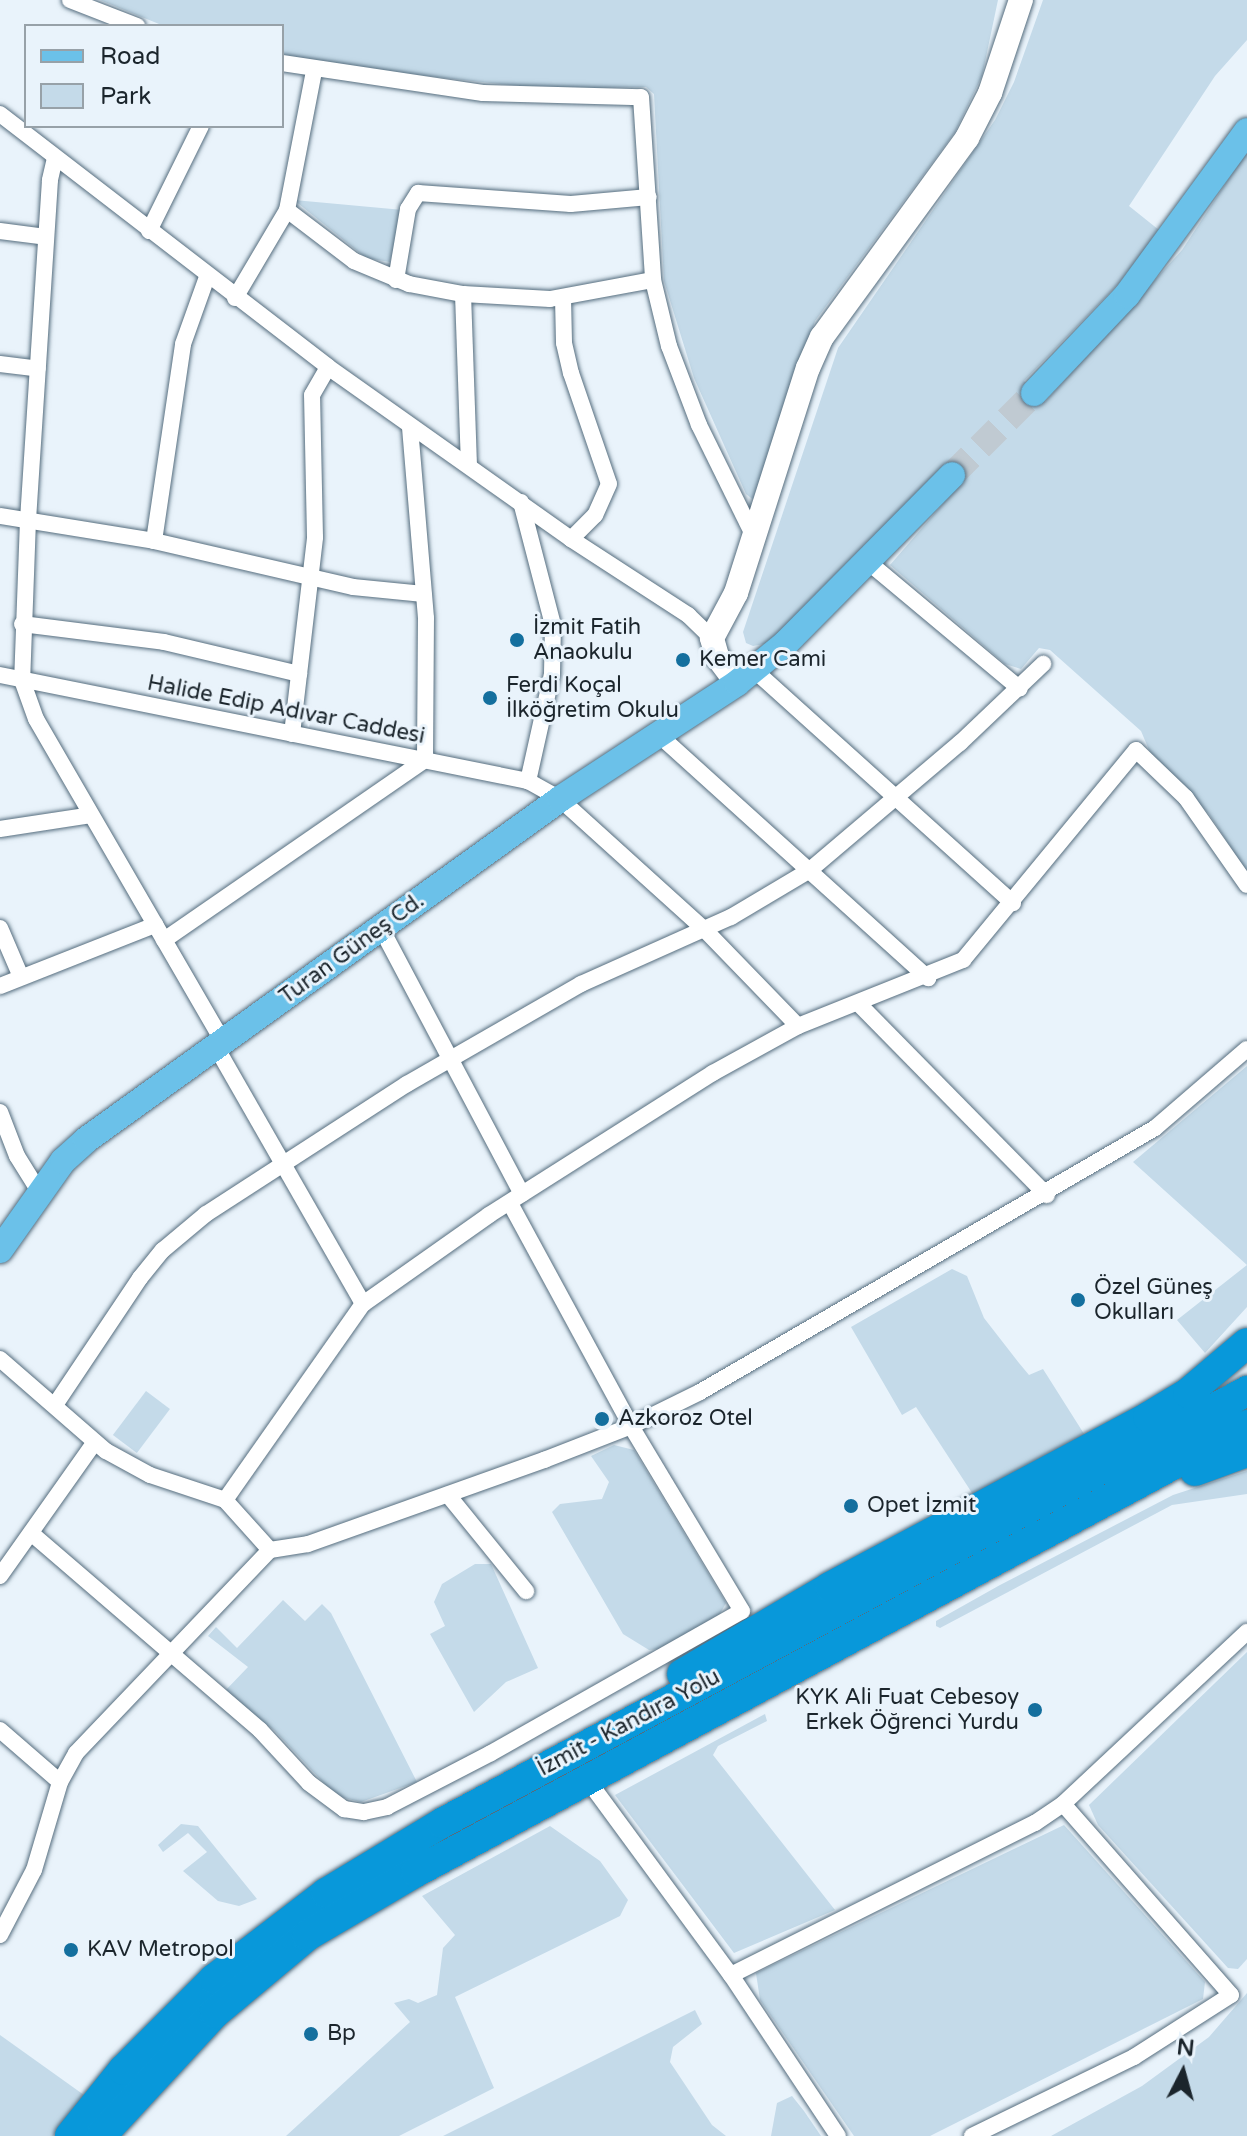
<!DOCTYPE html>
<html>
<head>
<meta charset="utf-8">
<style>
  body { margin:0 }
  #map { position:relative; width:1247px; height:2136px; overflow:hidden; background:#e9f3fb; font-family:"Varela Round",sans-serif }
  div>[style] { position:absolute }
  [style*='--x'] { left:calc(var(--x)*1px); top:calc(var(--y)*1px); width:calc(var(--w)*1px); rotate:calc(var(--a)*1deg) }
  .green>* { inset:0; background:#c4dae9; transform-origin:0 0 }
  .primary-tunnel>* { height:26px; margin-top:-13px; transform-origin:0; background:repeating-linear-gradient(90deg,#c0cad2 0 26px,transparent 0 39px) }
  .roads { filter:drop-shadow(0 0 2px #556d7e) drop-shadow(0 0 2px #556d7e) }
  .street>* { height:16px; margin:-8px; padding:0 8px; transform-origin:8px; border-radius:8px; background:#fff }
  .secondary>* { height:24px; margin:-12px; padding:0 12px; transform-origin:12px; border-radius:12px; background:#fff }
  .primary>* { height:26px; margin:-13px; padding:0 13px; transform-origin:13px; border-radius:13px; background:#6bc1e9 }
  .highway>* { height:30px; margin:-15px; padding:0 15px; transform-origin:15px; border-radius:15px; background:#0898da }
  .dots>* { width:22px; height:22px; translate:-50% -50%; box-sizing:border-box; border:4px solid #e9f3fb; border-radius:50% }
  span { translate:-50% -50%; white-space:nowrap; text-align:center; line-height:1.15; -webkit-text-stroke:6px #e9f3fb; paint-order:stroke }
  .poi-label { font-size:22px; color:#1b252c }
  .left { translate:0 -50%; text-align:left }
  .right { translate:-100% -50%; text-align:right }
  .street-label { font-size:22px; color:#1b252c }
  .legend { position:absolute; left:24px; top:24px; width:260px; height:104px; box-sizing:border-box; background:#e9f3fb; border:2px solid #97a1a8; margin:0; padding:10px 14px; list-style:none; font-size:24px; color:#1b252c }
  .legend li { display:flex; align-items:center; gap:16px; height:40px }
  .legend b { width:40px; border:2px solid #97a1a8 }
  .north { position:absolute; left:1143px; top:2032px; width:80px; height:80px; -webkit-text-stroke:6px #e9f3fb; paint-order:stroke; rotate:6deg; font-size:22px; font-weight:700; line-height:32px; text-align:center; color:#1b252c }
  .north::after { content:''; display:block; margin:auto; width:28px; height:36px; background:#1b252c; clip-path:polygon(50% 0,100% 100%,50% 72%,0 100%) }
</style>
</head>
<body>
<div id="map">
  <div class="green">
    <i style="clip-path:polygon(100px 0,998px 0,982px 76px,955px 132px,815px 321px,755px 501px,746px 494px,694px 378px,664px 281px,654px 94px,646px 87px,547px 89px,333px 66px,282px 54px,282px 26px,164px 26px)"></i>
    <i style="clip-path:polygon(1043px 0,1247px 0,1247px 40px,1215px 76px,1129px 206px,1159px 230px,1120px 282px,1024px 381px,1045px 402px,1182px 250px,1247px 151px,1247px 872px,1209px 814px,1152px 757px,1141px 731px,1050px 650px,1039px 648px,1021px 669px,1005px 664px,890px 565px,961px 483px,943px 466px,791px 625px,769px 643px,753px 646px,746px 643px,743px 632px,838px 348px,995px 120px,1014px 82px)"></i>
    <i style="clip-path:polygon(294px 200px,403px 210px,390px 262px,366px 258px)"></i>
    <i style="clip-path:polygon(1247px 1066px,1247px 1307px,1205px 1353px,1177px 1320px,1247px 1265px,1133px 1162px)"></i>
    <i style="clip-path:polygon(952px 1269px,967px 1276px,984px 1318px,1019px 1363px,1029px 1375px,1043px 1369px,1086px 1437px,974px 1496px,916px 1407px,902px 1415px,851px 1327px)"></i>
    <i style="left:146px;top:1391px;width:30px;height:55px;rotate:37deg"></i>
    <i style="clip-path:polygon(614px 1445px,634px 1450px,726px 1603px,717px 1619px,659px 1649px,649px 1650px,623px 1634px,552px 1512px,560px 1504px,602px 1499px,609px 1482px,591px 1456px)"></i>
    <i style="clip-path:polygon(1247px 1471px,1247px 1494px,1172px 1505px,940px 1628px,936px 1626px,936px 1621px,1000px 1585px,1173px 1495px)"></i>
    <i style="clip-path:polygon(475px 1564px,491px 1564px,538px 1668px,506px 1682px,474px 1712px,430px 1634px,445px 1626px,434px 1602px,442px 1584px)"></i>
    <i style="clip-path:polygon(283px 1600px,305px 1621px,322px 1604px,331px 1613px,417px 1782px,361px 1802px,336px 1796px,274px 1730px,223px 1693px,248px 1667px,208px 1636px,216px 1627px,237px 1648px)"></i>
    <i style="clip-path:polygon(1247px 1652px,1247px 1959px,1238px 1969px,1228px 1968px,1098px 1825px,1089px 1805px)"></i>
    <i style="clip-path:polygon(765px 1714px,767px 1721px,718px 1746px,713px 1755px,835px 1910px,734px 1953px,615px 1795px)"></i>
    <i style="clip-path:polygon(181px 1824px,198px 1826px,257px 1899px,239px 1906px,218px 1901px,183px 1871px,207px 1852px,188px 1833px,163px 1852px,158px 1845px)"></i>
    <i style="clip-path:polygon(1064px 1825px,1205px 1982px,1203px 1999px,930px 2136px,854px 2136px,760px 2000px,756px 1973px)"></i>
    <i style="clip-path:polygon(550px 1826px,600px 1861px,628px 1900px,620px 1916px,455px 1997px,494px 2088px,399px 2136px,286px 2136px,410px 2022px,394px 2003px,409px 1999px,418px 2003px,437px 1995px,443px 1948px,455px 1935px,422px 1896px)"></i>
    <i style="clip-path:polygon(1247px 1993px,1247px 2136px,1051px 2136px,1142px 2086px,1209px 2037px)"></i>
    <i style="clip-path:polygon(695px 2010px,702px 2024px,673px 2047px,670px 2062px,712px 2125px,726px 2136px,443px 2136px)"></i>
    <i style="clip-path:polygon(0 2035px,84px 2095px,53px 2136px,0 2136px)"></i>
    <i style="clip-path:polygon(792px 2096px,804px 2111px,821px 2136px,771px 2136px,777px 2103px)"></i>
  </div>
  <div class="primary-tunnel">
    <i style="--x:952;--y:475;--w:116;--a:-45"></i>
  </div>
  <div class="roads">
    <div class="street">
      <i style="--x:70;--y:0;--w:72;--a:21.2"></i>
      <i style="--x:282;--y:63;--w:203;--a:8.5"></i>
      <i style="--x:483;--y:93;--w:158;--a:1.5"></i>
      <i style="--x:641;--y:97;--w:183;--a:86.2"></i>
      <i style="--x:653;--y:280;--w:68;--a:76.4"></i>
      <i style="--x:669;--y:346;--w:85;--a:69.2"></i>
      <i style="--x:699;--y:425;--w:125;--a:63.8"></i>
      <i style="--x:0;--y:114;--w:414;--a:37.6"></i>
      <i style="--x:328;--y:367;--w:298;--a:35.3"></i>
      <i style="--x:571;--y:539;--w:140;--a:33"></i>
      <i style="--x:688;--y:615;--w:33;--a:44"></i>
      <i style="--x:55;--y:158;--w:23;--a:103"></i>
      <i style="--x:50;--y:180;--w:341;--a:93.7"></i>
      <i style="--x:28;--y:520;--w:160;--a:92.1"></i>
      <i style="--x:22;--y:680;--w:41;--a:70.3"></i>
      <i style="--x:36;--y:719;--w:373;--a:59.9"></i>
      <i style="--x:287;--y:210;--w:84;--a:37.3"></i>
      <i style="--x:354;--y:261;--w:60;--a:22.7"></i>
      <i style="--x:409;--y:284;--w:55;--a:10.5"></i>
      <i style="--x:463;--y:294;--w:87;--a:3.3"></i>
      <i style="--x:550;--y:299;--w:105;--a:-10.5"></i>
      <i style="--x:0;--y:231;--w:46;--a:7.4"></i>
      <i style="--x:149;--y:231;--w:117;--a:-63.7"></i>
      <i style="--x:396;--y:280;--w:72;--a:-80.4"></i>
      <i style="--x:408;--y:209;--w:19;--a:-58"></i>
      <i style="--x:418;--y:193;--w:153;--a:4.1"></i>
      <i style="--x:571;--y:204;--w:78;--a:-5.1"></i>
      <i style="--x:463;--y:294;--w:170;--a:88"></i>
      <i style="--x:235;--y:298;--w:102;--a:-59.4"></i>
      <i style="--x:287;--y:210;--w:142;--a:-79"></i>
      <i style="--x:563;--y:298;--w:45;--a:88.7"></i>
      <i style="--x:564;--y:343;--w:31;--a:77"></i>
      <i style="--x:571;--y:373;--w:117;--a:71.1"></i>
      <i style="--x:609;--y:484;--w:34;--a:114"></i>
      <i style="--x:595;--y:515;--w:34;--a:135"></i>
      <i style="--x:0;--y:364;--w:38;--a:7"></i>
      <i style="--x:521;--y:502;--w:127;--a:75.4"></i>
      <i style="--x:553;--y:625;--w:49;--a:91.2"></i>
      <i style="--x:552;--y:674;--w:110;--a:102.6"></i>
      <i style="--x:0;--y:516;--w:156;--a:9.2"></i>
      <i style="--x:154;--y:541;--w:204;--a:13"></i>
      <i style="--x:353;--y:587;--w:71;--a:5.6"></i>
      <i style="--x:154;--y:541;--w:199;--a:-81.6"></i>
      <i style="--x:183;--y:344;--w:71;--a:-70.3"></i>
      <i style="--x:867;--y:561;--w:199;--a:39.9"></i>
      <i style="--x:22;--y:624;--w:143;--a:7.2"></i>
      <i style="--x:164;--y:642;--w:139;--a:13.3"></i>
      <i style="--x:753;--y:669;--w:350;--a:42"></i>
      <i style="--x:0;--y:675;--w:539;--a:11.35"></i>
      <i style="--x:528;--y:781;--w:37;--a:29"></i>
      <i style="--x:560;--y:799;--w:194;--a:42.1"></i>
      <i style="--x:704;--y:929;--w:135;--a:45.9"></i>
      <i style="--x:292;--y:734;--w:198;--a:-83.3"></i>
      <i style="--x:315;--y:537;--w:142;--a:-91.2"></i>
      <i style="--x:312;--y:395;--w:32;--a:-60"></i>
      <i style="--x:659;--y:735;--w:363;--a:42.1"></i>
      <i style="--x:0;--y:829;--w:92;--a:-8.7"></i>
      <i style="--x:0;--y:928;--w:53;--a:66.8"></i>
      <i style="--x:381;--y:928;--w:301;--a:62.1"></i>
      <i style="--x:164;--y:940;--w:317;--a:-34.6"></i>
      <i style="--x:425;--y:760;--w:142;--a:-89.6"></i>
      <i style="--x:426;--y:618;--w:193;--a:-94.8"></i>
      <i style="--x:0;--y:986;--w:167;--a:-21.5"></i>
      <i style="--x:859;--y:1004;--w:268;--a:45.5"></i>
      <i style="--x:216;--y:1047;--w:296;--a:60.2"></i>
      <i style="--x:0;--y:1112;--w:47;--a:68.9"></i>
      <i style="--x:17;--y:1156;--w:44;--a:58.1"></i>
      <i style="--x:0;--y:1359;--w:140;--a:41"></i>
      <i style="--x:106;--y:1451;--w:50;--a:28.6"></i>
      <i style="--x:150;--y:1475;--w:79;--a:18.4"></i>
      <i style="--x:225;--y:1500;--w:67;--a:48"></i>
      <i style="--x:55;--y:1405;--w:153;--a:-56.2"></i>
      <i style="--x:140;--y:1278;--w:36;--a:-51"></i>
      <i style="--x:163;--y:1250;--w:56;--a:-39.9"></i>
      <i style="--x:206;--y:1214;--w:239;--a:-32.9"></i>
      <i style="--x:407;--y:1084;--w:201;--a:-29.9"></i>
      <i style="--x:581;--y:984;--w:164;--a:-24.1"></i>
      <i style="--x:731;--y:917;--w:92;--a:-30.7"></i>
      <i style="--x:810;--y:870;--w:197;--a:-40.3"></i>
      <i style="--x:960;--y:743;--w:115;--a:-43.6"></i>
      <i style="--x:448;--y:1495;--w:124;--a:50.9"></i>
      <i style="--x:225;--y:1500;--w:240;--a:-54.9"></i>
      <i style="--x:363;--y:1304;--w:154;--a:-35.2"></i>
      <i style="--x:489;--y:1215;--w:265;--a:-32.4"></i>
      <i style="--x:713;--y:1073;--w:97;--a:-28.9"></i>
      <i style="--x:798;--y:1026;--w:178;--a:-21.8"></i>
      <i style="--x:963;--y:960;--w:272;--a:-50.5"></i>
      <i style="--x:1136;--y:750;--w:69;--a:43.8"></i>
      <i style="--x:1186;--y:798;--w:106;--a:55"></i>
      <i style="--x:31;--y:1533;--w:302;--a:40.7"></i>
      <i style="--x:260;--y:1730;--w:72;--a:47.2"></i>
      <i style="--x:309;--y:1783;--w:44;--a:36.6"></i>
      <i style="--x:344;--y:1809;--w:20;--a:9"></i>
      <i style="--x:364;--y:1812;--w:24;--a:-12"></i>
      <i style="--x:387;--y:1807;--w:117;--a:-27.4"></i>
      <i style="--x:491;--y:1753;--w:288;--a:-29.5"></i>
      <i style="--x:742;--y:1611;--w:216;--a:-121"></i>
      <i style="--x:631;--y:1426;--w:254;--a:-118.5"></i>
      <i style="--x:0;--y:1576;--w:164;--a:-54.7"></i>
      <i style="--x:0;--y:1730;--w:79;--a:40.9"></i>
      <i style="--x:589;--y:1782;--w:240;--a:53.7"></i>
      <i style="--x:731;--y:1975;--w:193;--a:56.4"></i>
      <i style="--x:0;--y:1935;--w:73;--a:-62.4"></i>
      <i style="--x:34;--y:1870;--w:92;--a:-73.5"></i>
      <i style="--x:60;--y:1782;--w:33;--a:-61"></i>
      <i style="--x:76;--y:1753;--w:281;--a:-46.3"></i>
      <i style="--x:270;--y:1550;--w:38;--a:-9"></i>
      <i style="--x:308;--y:1544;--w:251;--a:-19.6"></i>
      <i style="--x:544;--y:1460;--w:93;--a:-21.3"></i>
      <i style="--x:631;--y:1426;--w:77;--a:-26.2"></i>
      <i style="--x:700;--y:1392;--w:526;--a:-30.12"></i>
      <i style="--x:1155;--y:1128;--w:121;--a:-40.7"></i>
      <i style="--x:731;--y:1975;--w:340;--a:-26.6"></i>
      <i style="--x:1035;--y:1823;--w:34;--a:-34"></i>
      <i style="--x:1063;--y:1804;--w:252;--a:-43.1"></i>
      <i style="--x:972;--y:2136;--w:180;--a:-26"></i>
      <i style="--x:1134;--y:2057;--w:115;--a:-32.6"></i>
      <i style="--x:1231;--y:1995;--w:254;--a:-131.3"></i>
    </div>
    <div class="secondary">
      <i style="--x:737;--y:683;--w:34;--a:-127"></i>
      <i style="--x:717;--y:656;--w:19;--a:-106"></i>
      <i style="--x:712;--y:638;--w:51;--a:-61.9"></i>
      <i style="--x:736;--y:593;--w:236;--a:-72.3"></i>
      <i style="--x:808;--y:368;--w:34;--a:-66"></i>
      <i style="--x:822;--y:337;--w:246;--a:-53.9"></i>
      <i style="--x:967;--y:138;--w:51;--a:-62.9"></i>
      <i style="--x:990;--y:93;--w:98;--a:-71.6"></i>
    </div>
    <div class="primary">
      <i style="--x:1034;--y:393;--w:135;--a:-46.5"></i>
      <i style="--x:1127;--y:295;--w:203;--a:-53.8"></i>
      <i style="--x:0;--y:1250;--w:109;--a:-54.7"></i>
      <i style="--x:63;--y:1161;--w:31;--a:-42"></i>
      <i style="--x:86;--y:1140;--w:584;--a:-35.73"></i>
      <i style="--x:560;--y:799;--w:212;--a:-33.2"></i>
      <i style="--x:737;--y:683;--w:63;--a:-39.2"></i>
      <i style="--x:786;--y:643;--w:236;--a:-45.3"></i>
    </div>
    <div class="highway">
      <i style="--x:1195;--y:1471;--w:55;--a:-20.1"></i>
      <i style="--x:682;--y:1674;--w:172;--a:-30.4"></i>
      <i style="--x:830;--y:1587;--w:361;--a:-28.1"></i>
      <i style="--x:1148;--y:1417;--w:47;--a:-31"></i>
      <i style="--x:1188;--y:1393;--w:77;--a:-40.3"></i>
      <i style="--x:70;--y:2136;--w:85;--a:-51.2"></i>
      <i style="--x:123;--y:2070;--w:129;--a:-45"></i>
      <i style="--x:214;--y:1979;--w:141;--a:-37.5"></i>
      <i style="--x:326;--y:1893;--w:135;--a:-31.1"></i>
      <i style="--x:442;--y:1823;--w:914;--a:-28.22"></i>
      <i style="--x:101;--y:2136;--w:168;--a:-47.2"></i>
      <i style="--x:215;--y:2013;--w:120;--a:-39.9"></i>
      <i style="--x:307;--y:1936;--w:126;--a:-30.4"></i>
      <i style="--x:416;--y:1872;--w:944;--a:-28.28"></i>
    </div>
  </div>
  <div class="dots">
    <i style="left:517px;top:640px;background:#146f9e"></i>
    <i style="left:683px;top:660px;background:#146f9e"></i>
    <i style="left:490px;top:698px;background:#146f9e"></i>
    <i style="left:1078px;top:1300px;background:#146f9e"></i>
    <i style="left:602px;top:1419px;background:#146f9e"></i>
    <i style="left:851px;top:1506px;background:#146f9e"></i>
    <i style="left:1035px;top:1710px;background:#146f9e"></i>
    <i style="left:71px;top:1950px;background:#146f9e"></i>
    <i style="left:311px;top:2034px;background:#146f9e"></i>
  </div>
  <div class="poi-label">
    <span class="left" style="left:533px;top:640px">İzmit Fatih<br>Anaokulu</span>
    <span class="left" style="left:699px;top:660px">Kemer Cami</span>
    <span class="left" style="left:506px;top:698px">Ferdi Koçal<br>İlköğretim Okulu</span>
    <span class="left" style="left:1094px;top:1300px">Özel Güneş<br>Okulları</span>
    <span class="left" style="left:618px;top:1419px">Azkoroz Otel</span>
    <span class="left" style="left:867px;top:1506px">Opet İzmit</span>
    <span class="right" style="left:1019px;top:1710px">KYK Ali Fuat Cebesoy<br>Erkek Öğrenci Yurdu</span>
    <span class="left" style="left:87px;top:1950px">KAV Metropol</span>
    <span class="left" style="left:327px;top:2034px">Bp</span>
  </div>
  <div class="street-label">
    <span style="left:286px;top:710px;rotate:11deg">Halide Edip Adıvar Caddesi</span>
    <span style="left:352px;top:949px;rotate:-36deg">Turan Güneş Cd.</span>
    <span style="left:629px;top:1723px;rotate:-28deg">İzmit - Kandıra Yolu</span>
  </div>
  <ul class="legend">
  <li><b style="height:10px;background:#6bc1e9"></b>Road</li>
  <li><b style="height:22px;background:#c4dae9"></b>Park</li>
  </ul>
  <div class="north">N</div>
</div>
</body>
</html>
